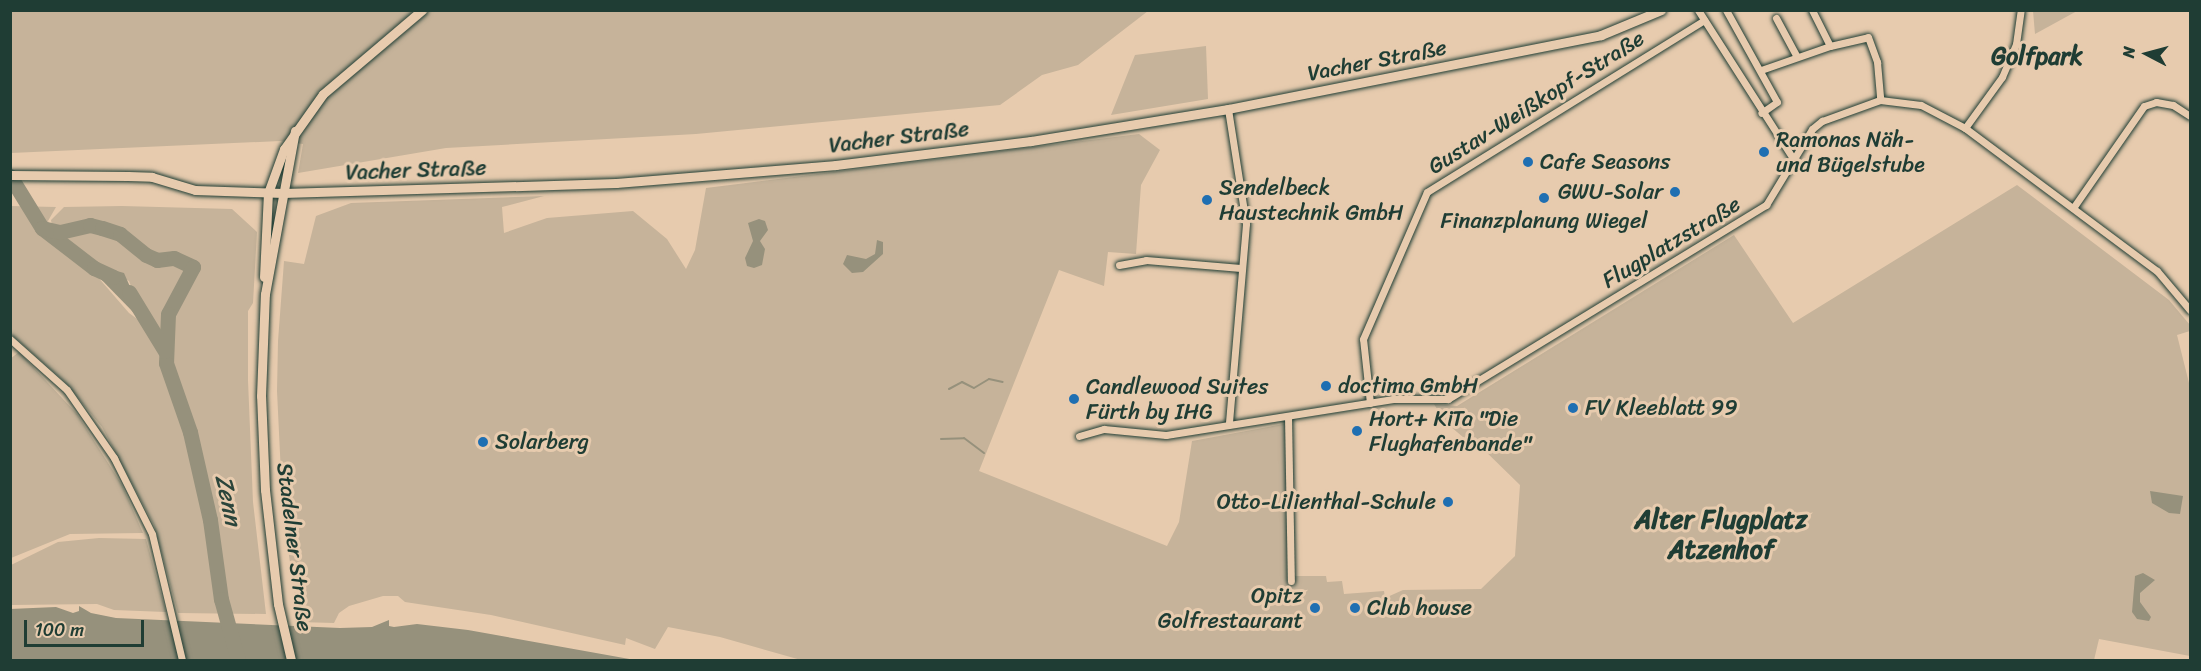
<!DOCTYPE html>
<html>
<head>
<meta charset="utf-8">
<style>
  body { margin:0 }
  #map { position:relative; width:2201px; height:671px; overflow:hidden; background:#e7cbae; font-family:Sriracha,sans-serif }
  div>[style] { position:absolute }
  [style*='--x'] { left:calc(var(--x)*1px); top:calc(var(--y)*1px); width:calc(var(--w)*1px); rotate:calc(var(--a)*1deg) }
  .green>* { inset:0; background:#c6b39a }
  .water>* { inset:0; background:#96917c }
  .stream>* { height:2px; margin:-1px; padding:0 1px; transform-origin:1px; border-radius:1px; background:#96917c }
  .river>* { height:15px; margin:-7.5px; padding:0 7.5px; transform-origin:7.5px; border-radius:7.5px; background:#96917c }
  .roads { filter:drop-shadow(0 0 2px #1f3d34) drop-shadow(0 0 2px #1f3d34) }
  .street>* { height:7px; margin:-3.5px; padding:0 3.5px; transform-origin:3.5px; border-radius:3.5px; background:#e7cbae }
  .secondary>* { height:9px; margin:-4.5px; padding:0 4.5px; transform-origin:4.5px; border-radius:4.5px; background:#e7cbae }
  .dots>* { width:16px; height:16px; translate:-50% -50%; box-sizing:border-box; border:3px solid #e7cbae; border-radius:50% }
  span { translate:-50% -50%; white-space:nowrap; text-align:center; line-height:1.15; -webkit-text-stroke:6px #e7cbae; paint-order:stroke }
  .street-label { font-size:22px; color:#1f3d34 }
  .poi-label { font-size:22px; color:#1f3d34 }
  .left { translate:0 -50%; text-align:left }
  .right { translate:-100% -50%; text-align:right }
  .neighbourhood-label { font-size:24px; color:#1f3d34; font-weight:700 }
  .water-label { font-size:24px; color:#2b453b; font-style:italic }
  .quarter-label { font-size:26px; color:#1f3d34; font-weight:700 }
  .frame { position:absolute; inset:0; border:12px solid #1f3d34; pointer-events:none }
  .north { position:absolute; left:2117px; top:24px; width:60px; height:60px; -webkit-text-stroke:4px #e7cbae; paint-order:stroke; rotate:276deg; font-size:16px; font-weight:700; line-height:24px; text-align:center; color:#1f3d34 }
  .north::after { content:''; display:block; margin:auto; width:21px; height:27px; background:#1f3d34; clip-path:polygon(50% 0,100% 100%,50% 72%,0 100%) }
  .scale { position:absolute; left:24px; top:620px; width:120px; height:27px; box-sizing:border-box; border:3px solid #1f3d34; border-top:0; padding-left:8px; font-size:18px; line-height:21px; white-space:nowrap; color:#1f3d34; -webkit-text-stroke:4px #e7cbae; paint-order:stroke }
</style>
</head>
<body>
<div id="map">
  <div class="green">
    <i style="clip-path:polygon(10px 11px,1148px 11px,1078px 65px,1042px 75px,1000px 105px,696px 134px,446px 148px,298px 173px,303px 144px,280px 141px,11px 153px)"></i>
    <i style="clip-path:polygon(2033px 11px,2033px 10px,2077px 11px,2035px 34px)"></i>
    <i style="clip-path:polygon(1206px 46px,1208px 99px,1111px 115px,1135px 55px)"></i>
    <i style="clip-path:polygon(1139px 134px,1160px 150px,1141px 185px,1136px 254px,1108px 252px,1104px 286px,1059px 270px,979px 471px,1167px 546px,1179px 522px,1192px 441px,1289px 423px,1291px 576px,1326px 576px,1327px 582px,1342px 581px,1344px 594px,1384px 591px,1385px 598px,1403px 590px,1481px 589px,1515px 556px,1520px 485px,1478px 444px,1470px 443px,1444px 421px,1434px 404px,1457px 406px,1734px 235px,1793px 323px,2017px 185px,2169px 300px,2190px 325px,2190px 331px,2177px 335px,2190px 387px,2190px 656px,2099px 639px,2094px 660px,801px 660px,720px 637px,668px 627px,655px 649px,626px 638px,625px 645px,491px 615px,405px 602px,398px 596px,383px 596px,349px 606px,339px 613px,334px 623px,299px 622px,283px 516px,277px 391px,278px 341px,284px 261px,304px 264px,316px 216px,351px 203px,544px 196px,502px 207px,504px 233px,547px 218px,633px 211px,667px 239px,686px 269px,695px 250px,706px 188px)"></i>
    <i style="clip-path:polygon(evenodd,11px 206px,56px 207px,48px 221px,53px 232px,51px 220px,64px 207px,122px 206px,232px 209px,257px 232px,253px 303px,248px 311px,248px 380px,253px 502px,266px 614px,178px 613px,154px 525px,102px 427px,64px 381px,11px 334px,11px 206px,64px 245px,129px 281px,138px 305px,162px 337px,129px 313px,90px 268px,64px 245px)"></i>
    <i style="clip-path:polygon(19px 352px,77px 414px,122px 485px,143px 533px,70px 534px,11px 558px,10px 359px)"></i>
    <i style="clip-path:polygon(99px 538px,146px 539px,166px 612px,114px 610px,97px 604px,11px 605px,11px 565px,58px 542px)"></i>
  </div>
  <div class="water">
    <i style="clip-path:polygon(759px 219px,765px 221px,768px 230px,760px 241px,765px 249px,762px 265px,754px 268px,747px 266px,745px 258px,753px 241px,748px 223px)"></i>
    <i style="clip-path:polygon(877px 240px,883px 242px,883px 254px,863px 272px,852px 273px,843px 264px,847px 255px,866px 259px,875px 254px)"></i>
    <i style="clip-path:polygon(99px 266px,124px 273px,138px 305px,135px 314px,93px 271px)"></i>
    <i style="clip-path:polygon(2150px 491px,2183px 496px,2180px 514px,2169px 513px,2152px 503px)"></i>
    <i style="clip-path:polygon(2143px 573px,2155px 580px,2140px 593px,2140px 602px,2151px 617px,2149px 621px,2137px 619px,2132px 612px,2135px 576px)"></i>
    <i style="clip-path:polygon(79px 606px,91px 613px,116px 618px,340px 628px,372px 627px,389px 620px,389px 626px,394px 627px,417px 624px,468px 630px,635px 660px,11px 660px,10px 609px,56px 607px,73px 613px,79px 611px)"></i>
  </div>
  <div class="stream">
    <i style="--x:949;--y:389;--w:15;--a:-28"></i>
    <i style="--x:962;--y:382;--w:13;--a:27"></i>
    <i style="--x:974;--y:388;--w:17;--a:-31"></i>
    <i style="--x:989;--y:379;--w:14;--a:12"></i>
    <i style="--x:941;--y:439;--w:23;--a:-2"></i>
    <i style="--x:964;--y:438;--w:25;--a:37"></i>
  </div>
  <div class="river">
    <i style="--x:10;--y:176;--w:61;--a:58.4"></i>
    <i style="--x:42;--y:228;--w:66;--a:37.6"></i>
    <i style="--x:94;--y:268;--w:21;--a:25"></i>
    <i style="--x:42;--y:228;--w:18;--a:13"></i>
    <i style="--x:60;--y:232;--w:31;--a:-13"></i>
    <i style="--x:90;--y:225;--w:12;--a:14"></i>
    <i style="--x:102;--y:228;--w:19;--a:18"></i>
    <i style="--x:120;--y:234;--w:33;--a:39"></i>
    <i style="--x:146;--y:255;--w:12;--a:24"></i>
    <i style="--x:157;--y:260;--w:17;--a:-7"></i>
    <i style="--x:174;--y:258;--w:21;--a:25"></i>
    <i style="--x:193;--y:267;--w:53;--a:118"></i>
    <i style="--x:168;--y:314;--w:49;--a:92.3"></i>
    <i style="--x:166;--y:363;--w:73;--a:70.8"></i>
    <i style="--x:190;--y:432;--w:90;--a:77.2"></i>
    <i style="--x:210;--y:520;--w:80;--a:82.1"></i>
    <i style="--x:221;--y:599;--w:63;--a:74.4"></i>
    <i style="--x:129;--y:292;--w:69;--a:58.6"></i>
  </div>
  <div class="roads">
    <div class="street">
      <i style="--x:1698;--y:10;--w:178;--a:57.4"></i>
      <i style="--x:1726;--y:10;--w:105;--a:61"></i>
      <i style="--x:1777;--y:102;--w:19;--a:145"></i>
      <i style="--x:1812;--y:10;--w:40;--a:63.4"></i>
      <i style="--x:1830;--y:46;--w:39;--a:-13"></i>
      <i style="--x:1868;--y:37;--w:27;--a:70"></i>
      <i style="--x:1877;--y:62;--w:38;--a:85"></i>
      <i style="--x:1776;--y:18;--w:44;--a:61.7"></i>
      <i style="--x:1761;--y:70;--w:73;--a:-19.2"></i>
      <i style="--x:1228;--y:109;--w:116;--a:81.1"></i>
      <i style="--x:1246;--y:224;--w:199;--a:94.9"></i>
      <i style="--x:1965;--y:128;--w:63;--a:-54"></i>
      <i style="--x:2002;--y:77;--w:36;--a:-67"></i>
      <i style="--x:2016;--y:44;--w:34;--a:-82"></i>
      <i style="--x:2073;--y:208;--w:124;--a:-55.2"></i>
      <i style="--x:2144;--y:106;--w:13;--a:-18"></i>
      <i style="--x:2156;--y:102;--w:17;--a:10"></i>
      <i style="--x:2173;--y:105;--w:20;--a:33"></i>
      <i style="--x:1119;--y:265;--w:27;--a:-10"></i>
      <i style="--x:1146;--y:260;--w:95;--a:4.8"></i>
      <i style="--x:10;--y:339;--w:76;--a:41.8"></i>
      <i style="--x:67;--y:390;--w:83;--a:55.3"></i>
      <i style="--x:114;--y:458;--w:85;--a:63.4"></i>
      <i style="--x:152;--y:534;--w:130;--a:76.6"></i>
      <i style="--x:1370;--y:403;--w:64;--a:-96.2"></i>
      <i style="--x:1363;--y:339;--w:160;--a:-66.5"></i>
      <i style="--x:1427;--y:192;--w:326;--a:-31.8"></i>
      <i style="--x:1288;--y:416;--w:165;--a:89"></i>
      <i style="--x:1079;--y:436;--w:26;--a:-16"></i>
      <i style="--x:1104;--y:429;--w:62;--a:5.5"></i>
      <i style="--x:1166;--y:435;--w:230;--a:-9"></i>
      <i style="--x:1393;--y:399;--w:55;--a:0"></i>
      <i style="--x:1448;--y:399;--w:373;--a:-31.4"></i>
      <i style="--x:1766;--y:205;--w:89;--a:-58.8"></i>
      <i style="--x:1812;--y:129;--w:13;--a:-39"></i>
      <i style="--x:1822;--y:121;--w:62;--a:-19.9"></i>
      <i style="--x:1880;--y:100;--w:41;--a:7"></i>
      <i style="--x:1921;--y:105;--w:50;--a:27.6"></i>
      <i style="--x:1965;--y:128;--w:239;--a:36.7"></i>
      <i style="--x:2157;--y:271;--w:51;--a:49.8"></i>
    </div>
    <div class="secondary">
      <i style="--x:10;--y:175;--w:118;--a:0.5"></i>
      <i style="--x:128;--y:176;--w:24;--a:2"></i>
      <i style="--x:152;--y:177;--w:45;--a:16.8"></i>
      <i style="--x:195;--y:190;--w:88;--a:2"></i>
      <i style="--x:283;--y:193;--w:333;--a:-1.7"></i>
      <i style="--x:616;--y:183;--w:221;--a:-4.7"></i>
      <i style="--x:836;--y:165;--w:196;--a:-7"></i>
      <i style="--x:1031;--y:141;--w:200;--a:-9.2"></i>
      <i style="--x:1228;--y:109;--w:380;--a:-11.2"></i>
      <i style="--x:1601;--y:35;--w:65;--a:-22.6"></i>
      <i style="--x:264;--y:277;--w:84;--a:-87.3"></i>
      <i style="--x:268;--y:193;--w:47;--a:-70"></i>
      <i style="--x:284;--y:149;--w:67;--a:-54.7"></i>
      <i style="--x:323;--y:94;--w:130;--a:-40.3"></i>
      <i style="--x:291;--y:660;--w:57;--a:-103.1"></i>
      <i style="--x:278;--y:604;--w:115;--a:-96.5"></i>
      <i style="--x:265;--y:490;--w:94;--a:-92.4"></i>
      <i style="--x:261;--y:396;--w:102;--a:-87.8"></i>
      <i style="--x:265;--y:294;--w:166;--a:-79.6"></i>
    </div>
  </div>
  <div class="dots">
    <i style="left:1764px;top:152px;background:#1f6fb2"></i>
    <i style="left:1528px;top:162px;background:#1f6fb2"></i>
    <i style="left:1675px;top:192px;background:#1f6fb2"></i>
    <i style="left:1544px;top:198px;background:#1f6fb2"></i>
    <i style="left:1207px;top:200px;background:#1f6fb2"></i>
    <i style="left:1326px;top:386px;background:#1f6fb2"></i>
    <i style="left:1074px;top:399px;background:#1f6fb2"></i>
    <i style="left:1573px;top:408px;background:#1f6fb2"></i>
    <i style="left:1357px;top:431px;background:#1f6fb2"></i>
    <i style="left:483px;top:442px;background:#1f6fb2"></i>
    <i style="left:1448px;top:502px;background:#1f6fb2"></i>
    <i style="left:1315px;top:608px;background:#1f6fb2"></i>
    <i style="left:1355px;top:608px;background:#1f6fb2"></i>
  </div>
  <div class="street-label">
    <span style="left:1377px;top:60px;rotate:-11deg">Vacher Straße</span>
    <span style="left:1536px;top:102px;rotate:-32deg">Gustav-Weißkopf-Straße</span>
    <span style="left:899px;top:137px;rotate:-7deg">Vacher Straße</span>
    <span style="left:416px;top:170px;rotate:-2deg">Vacher Straße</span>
    <span style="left:1671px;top:242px;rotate:-31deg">Flugplatzstraße</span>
    <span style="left:295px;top:547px;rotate:83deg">Stadelner Straße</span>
  </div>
  <div class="poi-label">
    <span class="left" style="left:1776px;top:152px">Ramonas Näh-<br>und Bügelstube</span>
    <span class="left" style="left:1540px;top:162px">Cafe Seasons</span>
    <span class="left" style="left:1219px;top:200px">Sendelbeck<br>Haustechnik GmbH</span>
    <span class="right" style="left:1663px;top:192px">GWU-Solar</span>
    <span style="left:1544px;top:221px">Finanzplanung Wiegel</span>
    <span class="left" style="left:1086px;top:399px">Candlewood Suites<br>Fürth by IHG</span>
    <span class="left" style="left:1338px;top:386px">doctima GmbH</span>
    <span class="left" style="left:1585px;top:408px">FV Kleeblatt 99</span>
    <span class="left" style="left:1369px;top:431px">Hort+ KiTa "Die<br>Flughafenbande"</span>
    <span class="left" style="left:495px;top:442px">Solarberg</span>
    <span class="right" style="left:1436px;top:502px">Otto-Lilienthal-Schule</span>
    <span class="right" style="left:1303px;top:608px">Opitz<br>Golfrestaurant</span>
    <span class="left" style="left:1367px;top:608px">Club house</span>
  </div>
  <div class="neighbourhood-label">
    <span style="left:2037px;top:57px">Golfpark</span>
  </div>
  <div class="water-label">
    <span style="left:228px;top:500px;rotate:78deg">Zenn</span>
  </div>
  <div class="quarter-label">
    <span style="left:1721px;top:535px">Alter Flugplatz<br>Atzenhof</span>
  </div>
  <div class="frame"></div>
  <div class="north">N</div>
  <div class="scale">100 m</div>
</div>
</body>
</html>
